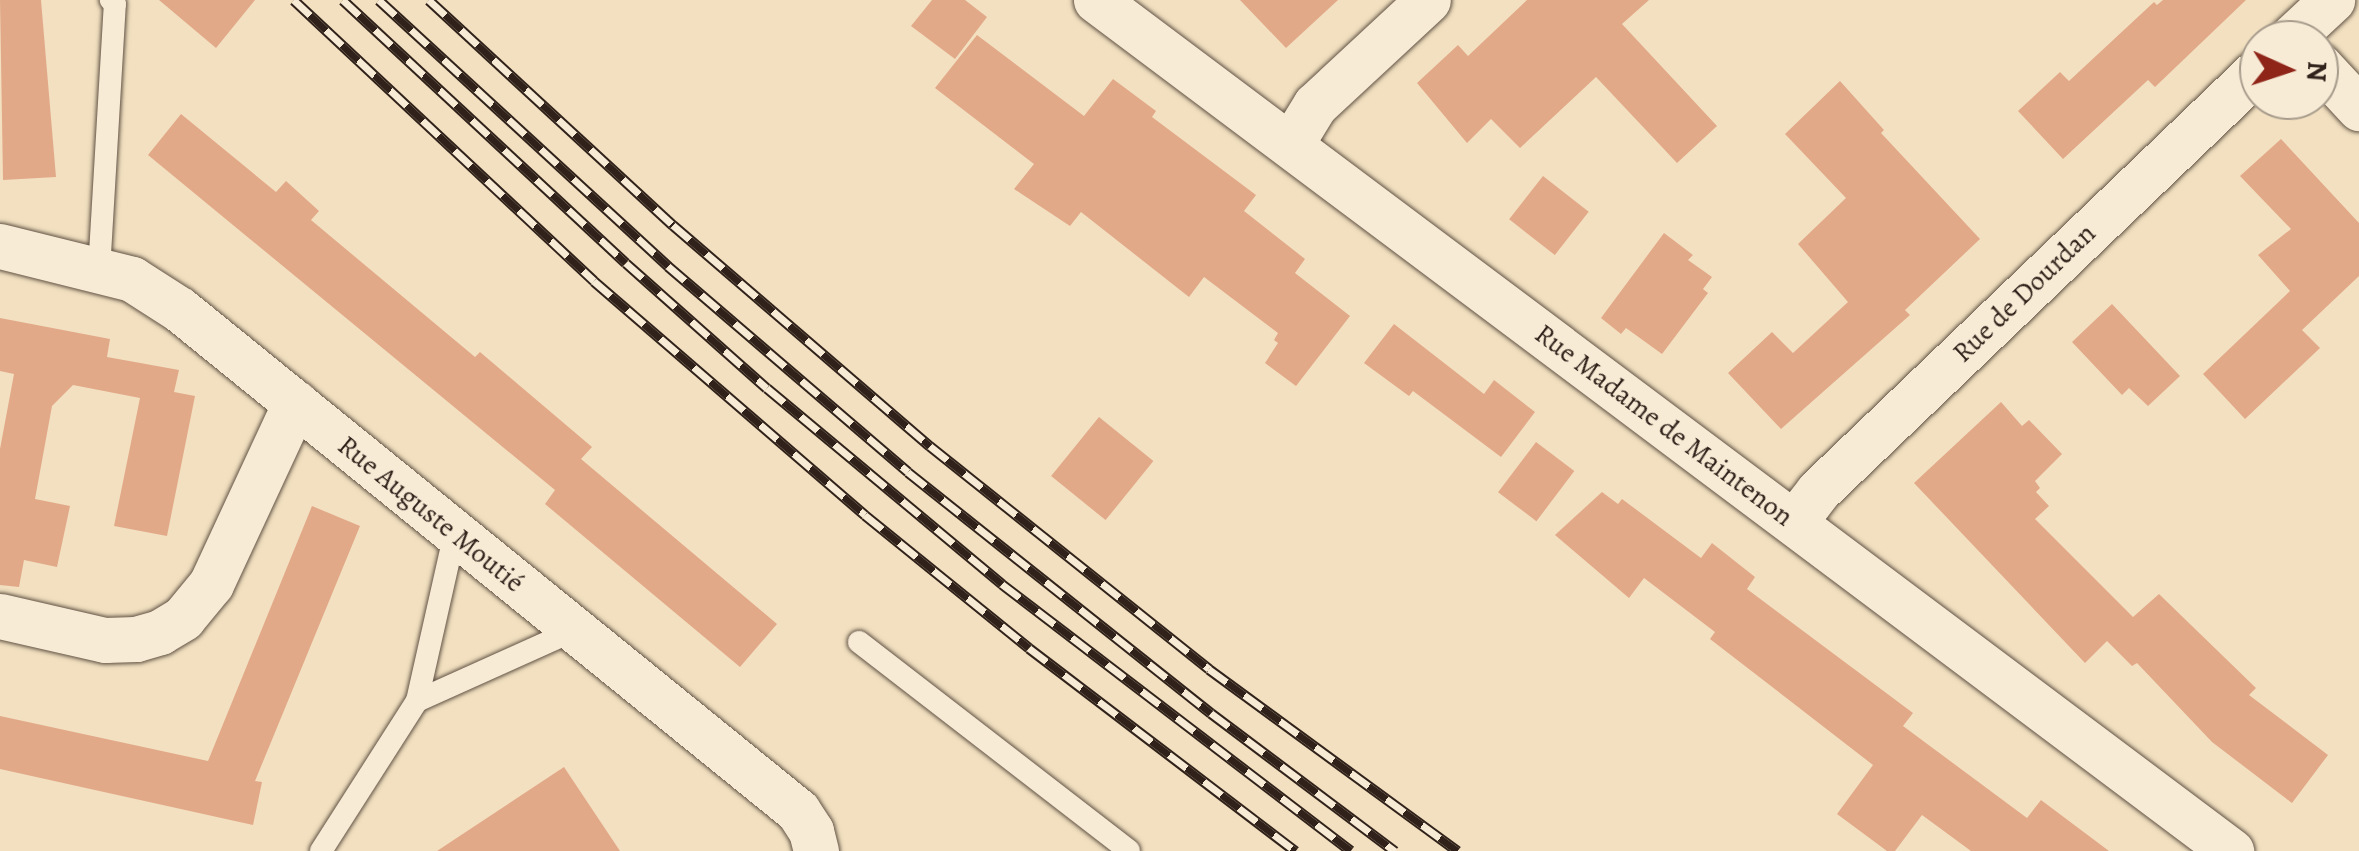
<!DOCTYPE html>
<html>
<head>
<meta charset="utf-8">
<style>
  body { margin:0 }
  #map { position:relative; width:2359px; height:851px; overflow:hidden; background:#f2e0c0; font-family:Alegreya,serif }
  div>[style] { position:absolute }
  [style*='--x'] { left:calc(var(--x)*1px); top:calc(var(--y)*1px); width:calc(var(--w)*1px); rotate:calc(var(--a)*1deg) }
  .building>* { inset:0; background:#e2a989; transform-origin:0 0 }
  .roads { filter:drop-shadow(0 0 2px #605244) drop-shadow(0 0 2px #605244) }
  .service>* { height:22px; margin:-11px; padding:0 11px; transform-origin:11px; border-radius:11px; background:#f7ebd6 }
  .minor>* { height:45px; margin:-22.5px; padding:0 22.5px; transform-origin:22.5px; border-radius:22.5px; background:#f7ebd6 }
  .rail>* { height:11px; margin-top:-5.5px; transform-origin:0; background:repeating-linear-gradient(90deg,#f7ebd6 0 22px,#30221a 0 44px); box-sizing:border-box; border-block:2px solid #30221a }
  span { translate:-50% -50%; white-space:nowrap; text-align:center; line-height:1.15; -webkit-text-stroke:9px #f7ebd6; paint-order:stroke }
  .street-label { font-size:28px; color:#30221a }
  .north { position:absolute; left:2239px; top:20px; width:100px; height:100px; box-sizing:border-box; background:#f7ebd6; border:2px solid #a79b8b; border-radius:50%; rotate:93deg; font-size:28px; font-weight:700; line-height:40px; text-align:center; color:#30221a }
  .north::after { content:''; display:block; margin:auto; width:35px; height:45px; background:#8f2418; clip-path:polygon(50% 0,100% 100%,50% 72%,0 100%) }
</style>
</head>
<body>
<div id="map">
  <div class="building">
    <i style="clip-path:polygon(0 0,41px 0,56px 177px,3px 180px)"></i>
    <i style="clip-path:polygon(159px 0,255px 0,216px 48px)"></i>
    <i style="clip-path:polygon(932px 0,965px 0,987px 17px,955px 59px,911px 26px)"></i>
    <i style="clip-path:polygon(1240px 0,1338px 0,1286px 48px)"></i>
    <i style="clip-path:polygon(1527px 0,1649px 0,1622px 24px,1717px 126px,1677px 163px,1596px 77px,1520px 148px,1491px 119px,1467px 143px,1417px 83px,1458px 45px,1468px 56px)"></i>
    <i style="clip-path:polygon(2163px 0,2246px 0,2155px 87px,2148px 80px,2063px 159px,2018px 111px,2060px 72px,2069px 81px,2154px 2px,2157px 5px)"></i>
    <i style="clip-path:polygon(977px 35px,1084px 116px,1113px 79px,1156px 111px,1152px 117px,1256px 195px,1244px 211px,1305px 259px,1295px 273px,1350px 316px,1296px 386px,1265px 363px,1278px 343px,1274px 340px,1278px 333px,1204px 277px,1189px 297px,1081px 212px,1070px 226px,1014px 189px,1034px 164px,935px 88px)"></i>
    <i style="clip-path:polygon(1840px 81px,1884px 130px,1881px 133px,1980px 239px,1905px 310px,1910px 315px,1781px 429px,1728px 373px,1772px 332px,1793px 353px,1848px 302px,1798px 244px,1846px 198px,1785px 134px)"></i>
    <i style="clip-path:polygon(181px 114px,276px 192px,286px 181px,319px 211px,311px 220px,475px 357px,480px 352px,592px 447px,581px 459px,777px 624px,740px 667px,545px 504px,555px 490px,148px 155px)"></i>
    <i style="clip-path:polygon(2281px 139px,2359px 223px,2359px 276px,2302px 330px,2320px 348px,2245px 419px,2203px 374px,2290px 291px,2258px 255px,2291px 229px,2240px 176px)"></i>
    <i style="left:1543px;top:176px;width:58px;height:55px;rotate:38deg"></i>
    <i style="clip-path:polygon(1664px 233px,1693px 255px,1688px 260px,1712px 277px,1703px 289px,1708px 293px,1662px 354px,1626px 328px,1621px 334px,1601px 318px)"></i>
    <i style="clip-path:polygon(2112px 304px,2180px 376px,2148px 406px,2129px 388px,2122px 395px,2072px 342px)"></i>
    <i style="clip-path:polygon(0 318px,110px 339px,107px 357px,179px 370px,174px 392px,195px 396px,167px 536px,114px 526px,140px 398px,73px 385px,52px 406px,35px 499px,70px 506px,57px 567px,24px 560px,19px 587px,0 585px,0 449px,14px 374px,0 371px)"></i>
    <i style="clip-path:polygon(1394px 324px,1484px 394px,1494px 380px,1535px 412px,1501px 457px,1413px 391px,1409px 396px,1364px 363px)"></i>
    <i style="clip-path:polygon(2001px 402px,2022px 426px,2029px 420px,2062px 454px,2035px 481px,2040px 488px,2036px 492px,2049px 506px,2035px 519px,2133px 617px,2159px 594px,2256px 688px,2249px 695px,2328px 755px,2292px 803px,2212px 742px,2137px 663px,2132px 666px,2107px 641px,2085px 663px,1914px 483px)"></i>
    <i style="left:1099px;top:417px;width:70px;height:76px;rotate:39deg"></i>
    <i style="left:1536px;top:442px;width:48px;height:63px;rotate:37deg"></i>
    <i style="clip-path:polygon(1602px 492px,1618px 504px,1622px 499px,1701px 558px,1712px 543px,1755px 577px,1747px 589px,1913px 713px,1903px 726px,2027px 818px,2041px 800px,2109px 851px,1971px 851px,1922px 815px,1895px 851px,1887px 851px,1837px 814px,1873px 765px,1710px 639px,1715px 632px,1644px 578px,1629px 598px,1555px 535px)"></i>
    <i style="clip-path:polygon(312px 506px,360px 526px,255px 781px,262px 782px,253px 825px,0 769px,0 716px,208px 761px)"></i>
    <i style="clip-path:polygon(564px 767px,620px 851px,437px 851px)"></i>
  </div>
  <div class="roads">
    <div class="service">
      <i style="--x:99;--y:271;--w:267;--a:-86.6"></i>
      <i style="--x:115;--y:4;--w:6;--a:-135"></i>
      <i style="--x:859;--y:642;--w:341;--a:37.7"></i>
      <i style="--x:417;--y:701;--w:172;--a:-77.3"></i>
      <i style="--x:321;--y:851;--w:178;--a:-57.4"></i>
      <i style="--x:417;--y:701;--w:173;--a:-24.2"></i>
    </div>
    <div class="minor">
      <i style="--x:1096;--y:0;--w:1419;--a:36.86"></i>
      <i style="--x:2289;--y:40;--w:59;--a:-42.9"></i>
      <i style="--x:2319;--y:65;--w:59;--a:47.1"></i>
      <i style="--x:1291;--y:144;--w:46;--a:-58.4"></i>
      <i style="--x:1315;--y:105;--w:154;--a:-42.9"></i>
      <i style="--x:0;--y:246;--w:136;--a:14"></i>
      <i style="--x:132;--y:279;--w:56;--a:32.6"></i>
      <i style="--x:179;--y:309;--w:797;--a:39.04"></i>
      <i style="--x:798;--y:811;--w:24;--a:57"></i>
      <i style="--x:811;--y:831;--w:21;--a:76"></i>
      <i style="--x:1794;--y:522;--w:39;--a:-52"></i>
      <i style="--x:1818;--y:491;--w:610;--a:-43.74"></i>
      <i style="--x:0;--y:616;--w:108;--a:12.9"></i>
      <i style="--x:105;--y:640;--w:31;--a:-2"></i>
      <i style="--x:136;--y:639;--w:25;--a:-16"></i>
      <i style="--x:160;--y:632;--w:27;--a:-31"></i>
      <i style="--x:183;--y:618;--w:44;--a:-50.5"></i>
      <i style="--x:211;--y:584;--w:200;--a:-65.1"></i>
    </div>
  </div>
  <div class="rail">
    <i style="--x:294;--y:0;--w:411;--a:43.1"></i>
    <i style="--x:594;--y:281;--w:358;--a:40.8"></i>
    <i style="--x:865;--y:515;--w:211;--a:39"></i>
    <i style="--x:1029;--y:648;--w:335;--a:37.3"></i>
    <i style="--x:343;--y:0;--w:386;--a:42.9"></i>
    <i style="--x:626;--y:263;--w:188;--a:41.6"></i>
    <i style="--x:767;--y:388;--w:306;--a:39.8"></i>
    <i style="--x:1002;--y:584;--w:439;--a:37.4"></i>
    <i style="--x:379;--y:0;--w:393;--a:42.6"></i>
    <i style="--x:668;--y:266;--w:316;--a:40.6"></i>
    <i style="--x:908;--y:472;--w:387;--a:38.5"></i>
    <i style="--x:1211;--y:713;--w:230;--a:36.9"></i>
    <i style="--x:429;--y:0;--w:332;--a:42.7"></i>
    <i style="--x:673;--y:225;--w:339;--a:40.7"></i>
    <i style="--x:930;--y:446;--w:357;--a:38.6"></i>
    <i style="--x:1209;--y:669;--w:308;--a:36.2"></i>
  </div>
  <div class="street-label">
    <span style="left:2024px;top:293px;rotate:-44deg">Rue de Dourdan</span>
    <span style="left:1664px;top:425px;rotate:37deg">Rue Madame de Maintenon</span>
    <span style="left:431px;top:514px;rotate:39deg">Rue Auguste Moutié</span>
  </div>
  <div class="north">N</div>
</div>
</body>
</html>
